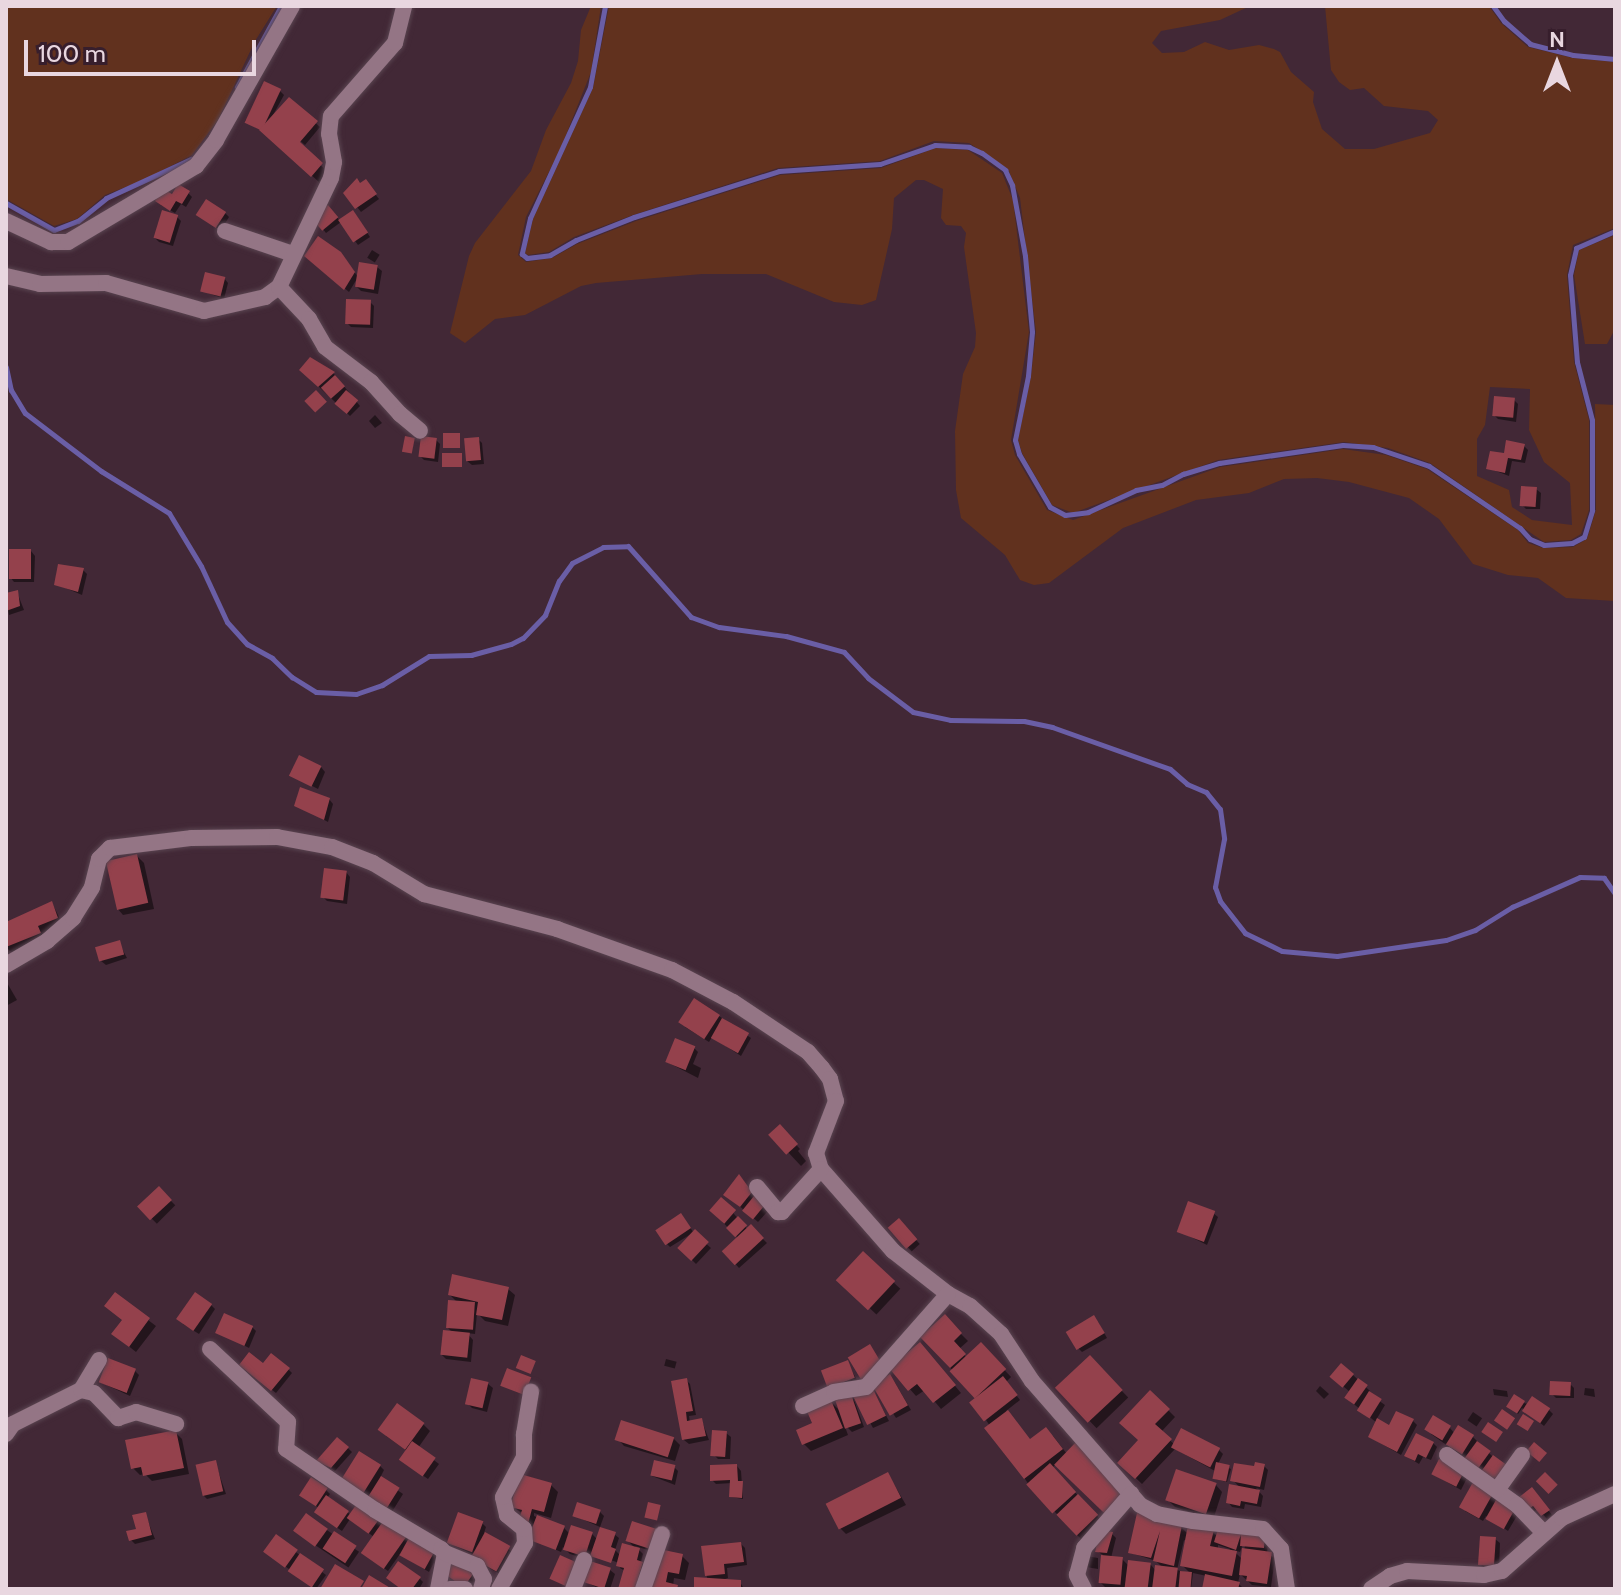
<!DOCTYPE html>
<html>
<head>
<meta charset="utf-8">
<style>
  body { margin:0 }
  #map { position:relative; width:1621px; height:1595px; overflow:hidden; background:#422836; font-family:Cabin,sans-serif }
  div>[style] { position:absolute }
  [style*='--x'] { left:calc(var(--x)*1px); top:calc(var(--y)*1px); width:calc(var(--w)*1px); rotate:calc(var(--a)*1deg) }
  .green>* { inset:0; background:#61311e }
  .shadow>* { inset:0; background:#0007; transform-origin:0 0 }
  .stream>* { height:5px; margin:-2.5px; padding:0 2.5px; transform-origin:2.5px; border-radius:2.5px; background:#6a5ea6 }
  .building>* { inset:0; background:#94414c; transform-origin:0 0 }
  .roads { filter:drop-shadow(0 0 2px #594450) drop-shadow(0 0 2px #594450) }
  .minor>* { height:16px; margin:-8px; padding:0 8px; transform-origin:8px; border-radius:8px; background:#947585 }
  span { translate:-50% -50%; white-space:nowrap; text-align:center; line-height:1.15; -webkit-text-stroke:6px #371e2c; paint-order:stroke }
  .frame { position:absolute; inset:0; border:8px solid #e9d7e0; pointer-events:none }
  .north { position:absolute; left:1517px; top:24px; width:80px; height:80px; -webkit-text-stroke:6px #371e2c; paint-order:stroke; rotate:0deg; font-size:22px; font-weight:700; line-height:32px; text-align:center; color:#e9d7e0 }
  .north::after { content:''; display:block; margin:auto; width:28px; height:36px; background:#e9d7e0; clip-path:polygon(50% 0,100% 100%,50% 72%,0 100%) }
  .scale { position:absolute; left:24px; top:40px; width:232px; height:36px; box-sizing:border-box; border:4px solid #e9d7e0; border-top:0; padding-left:10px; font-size:24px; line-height:28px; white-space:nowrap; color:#e9d7e0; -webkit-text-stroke:6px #371e2c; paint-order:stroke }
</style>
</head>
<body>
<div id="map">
  <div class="green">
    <i style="clip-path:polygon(6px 6px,277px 6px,255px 41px,218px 120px,192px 155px,144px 180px,105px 195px,77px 219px,54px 226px,6px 199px)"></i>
    <i style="clip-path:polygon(591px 6px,601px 6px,591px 72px,560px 150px,526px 217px,518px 255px,526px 262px,552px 258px,577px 244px,636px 221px,780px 175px,881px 168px,936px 148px,968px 150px,1002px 173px,1013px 200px,1029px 332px,1011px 440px,1015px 455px,1047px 510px,1073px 520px,1220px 467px,1343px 449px,1386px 455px,1427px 469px,1518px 530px,1528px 543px,1543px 548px,1573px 547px,1587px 539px,1596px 510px,1595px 404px,1615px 405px,1615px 601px,1566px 598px,1538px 578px,1508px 575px,1473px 564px,1439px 519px,1409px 498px,1349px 482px,1317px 478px,1284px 479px,1249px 493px,1196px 500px,1123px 528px,1049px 583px,1034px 585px,1020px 580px,1005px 555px,961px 518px,956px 490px,955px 431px,963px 374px,975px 347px,976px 333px,964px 247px,966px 233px,961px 226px,946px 225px,941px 218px,943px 189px,924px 180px,916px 180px,894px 198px,892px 229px,876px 300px,862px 305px,834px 302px,766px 274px,702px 274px,596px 283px,581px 286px,525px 315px,495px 319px,465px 343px,450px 333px,469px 256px,475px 243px,531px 171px,546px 130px,571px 83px,578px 61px,581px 30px)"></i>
    <i style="clip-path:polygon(evenodd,609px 6px,1250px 6px,1220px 20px,1161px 31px,1152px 43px,1162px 53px,1184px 52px,1205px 42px,1229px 50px,1259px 45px,1274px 49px,1280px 52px,1291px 72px,1314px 92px,1313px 102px,1322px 129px,1345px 149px,1374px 149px,1430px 133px,1438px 120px,1428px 111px,1384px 106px,1364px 88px,1350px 90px,1339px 82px,1331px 70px,1325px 6px,1489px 6px,1501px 23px,1528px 47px,1573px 58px,1615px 62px,1615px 228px,1573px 245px,1567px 275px,1574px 362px,1589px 420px,1589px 510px,1581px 534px,1571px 540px,1544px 542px,1430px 463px,1388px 448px,1344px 442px,1218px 460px,1073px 513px,1052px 505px,1022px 453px,1018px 440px,1031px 376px,1036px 332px,1020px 198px,1008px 169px,969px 143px,934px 141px,880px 161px,778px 168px,633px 215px,574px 237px,549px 252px,528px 255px,525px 253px,533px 219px,593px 88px,609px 6px,1490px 387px,1530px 389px,1529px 430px,1544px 462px,1570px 483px,1572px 525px,1532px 520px,1512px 507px,1509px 490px,1477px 476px,1477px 439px,1485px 425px,1490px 387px)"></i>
    <i style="clip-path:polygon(1615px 235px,1615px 329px,1607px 344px,1585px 344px,1574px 275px,1579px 250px)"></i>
  </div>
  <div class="shadow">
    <i style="clip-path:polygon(280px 91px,284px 95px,272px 117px,289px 100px,320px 127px,305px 145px,287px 129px,284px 132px,328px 172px,319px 182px,262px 131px,245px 121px)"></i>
    <i style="clip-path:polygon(361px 185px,369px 186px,379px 199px,361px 212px,346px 193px)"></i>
    <i style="clip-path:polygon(188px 193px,192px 197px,186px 207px,181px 204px,175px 213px,161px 205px,172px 197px)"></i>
    <i style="clip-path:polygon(332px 211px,340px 221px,357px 217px,370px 237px,358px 245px,341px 222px,326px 233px,314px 218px)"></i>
    <i style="clip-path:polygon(225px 213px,229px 217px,221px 230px,203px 219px)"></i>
    <i style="clip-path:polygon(177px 217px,181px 221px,173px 246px,159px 242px,155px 238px)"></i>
    <i style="left:372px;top:250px;width:9px;height:9px;rotate:32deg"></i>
    <i style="clip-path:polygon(344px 258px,358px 277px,349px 292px,311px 260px)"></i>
    <i style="clip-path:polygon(377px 267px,382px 271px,378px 294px,361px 291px,357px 287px)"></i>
    <i style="clip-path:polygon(224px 278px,228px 283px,224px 299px,203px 291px)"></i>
    <i style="clip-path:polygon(370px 302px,374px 306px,373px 328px,351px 327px,347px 323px)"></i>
    <i style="clip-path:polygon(310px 360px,334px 374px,360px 406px,350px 416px,301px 370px)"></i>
    <i style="clip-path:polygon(1514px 400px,1518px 404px,1516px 422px,1498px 419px,1494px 415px)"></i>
    <i style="clip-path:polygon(375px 415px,382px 423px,375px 428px,369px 421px)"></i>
    <i style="clip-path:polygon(478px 439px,482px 443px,484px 464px,472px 465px,467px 461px)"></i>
    <i style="clip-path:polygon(436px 440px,440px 444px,438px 462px,424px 460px,420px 456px)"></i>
    <i style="clip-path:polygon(1524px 446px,1528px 450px,1525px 463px,1512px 461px,1509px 476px,1488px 468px)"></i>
    <i style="clip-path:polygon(1536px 489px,1541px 493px,1540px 509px,1526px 509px,1522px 505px)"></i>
    <i style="clip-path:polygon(31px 551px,35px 556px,34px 582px,14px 582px,10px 577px)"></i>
    <i style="clip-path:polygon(83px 570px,87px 574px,82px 595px,56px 584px)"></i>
    <i style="clip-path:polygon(17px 592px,24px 610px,9px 615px,6px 595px)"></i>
    <i style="clip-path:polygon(321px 767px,325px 772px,318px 789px,293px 776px)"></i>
    <i style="clip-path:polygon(329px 799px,333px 804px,328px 822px,297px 805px)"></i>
    <i style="clip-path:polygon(137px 856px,144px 863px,154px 909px,123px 915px,117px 908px)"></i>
    <i style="clip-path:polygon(346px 872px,350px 877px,347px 904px,327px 901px,323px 897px)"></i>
    <i style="clip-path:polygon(52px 903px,63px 925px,43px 933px,46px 940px,12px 953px,6px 947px,6px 924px)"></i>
    <i style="clip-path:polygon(119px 943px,127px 958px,106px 965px,101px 961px)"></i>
    <i style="clip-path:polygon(6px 981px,17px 1000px,6px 1006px)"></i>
    <i style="clip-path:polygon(719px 1016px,751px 1038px,741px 1056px,712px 1037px,709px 1042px,685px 1027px)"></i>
    <i style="clip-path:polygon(694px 1048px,698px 1052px,693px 1064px,701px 1068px,698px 1078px,667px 1062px)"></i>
    <i style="clip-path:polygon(780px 1127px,800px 1149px,798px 1151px,806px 1161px,801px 1166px,771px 1134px)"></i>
    <i style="clip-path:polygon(742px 1181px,768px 1211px,758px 1222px,730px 1198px)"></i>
    <i style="left:159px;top:1189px;width:23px;height:26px;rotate:45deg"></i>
    <i style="clip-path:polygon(721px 1199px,748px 1230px,751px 1227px,767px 1243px,739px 1268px,724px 1251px,738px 1238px,711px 1210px)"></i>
    <i style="clip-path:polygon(1213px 1213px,1218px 1217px,1207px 1245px,1179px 1231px)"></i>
    <i style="clip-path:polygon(681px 1215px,694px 1233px,711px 1248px,696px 1264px,680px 1248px,691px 1234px,670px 1247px,666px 1243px)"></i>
    <i style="left:899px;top:1221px;width:31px;height:11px;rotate:48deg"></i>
    <i style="left:863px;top:1254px;width:51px;height:35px;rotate:43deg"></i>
    <i style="clip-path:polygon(508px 1289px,515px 1295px,508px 1326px,485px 1321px,477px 1313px,475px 1334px,467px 1333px,473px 1340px,471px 1362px,446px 1359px,442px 1355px,453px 1333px,447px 1327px,458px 1303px,450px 1295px)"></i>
    <i style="clip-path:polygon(115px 1295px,156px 1326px,136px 1352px,121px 1340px,124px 1321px)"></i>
    <i style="clip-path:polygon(211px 1305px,215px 1309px,199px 1334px,183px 1324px)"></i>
    <i style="clip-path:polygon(944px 1317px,968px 1341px,959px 1349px,967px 1358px,981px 1345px,1011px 1377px,1006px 1382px,1020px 1400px,1006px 1411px,1031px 1441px,1053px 1436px,1067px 1454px,1052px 1468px,1101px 1520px,1081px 1539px,1029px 1485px,986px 1420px,978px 1399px,923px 1337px)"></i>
    <i style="clip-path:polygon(1098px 1322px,1107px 1338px,1082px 1352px,1078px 1348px)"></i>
    <i style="clip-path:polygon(252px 1327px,256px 1331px,249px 1348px,218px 1332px)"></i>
    <i style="clip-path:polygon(926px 1351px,961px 1393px,941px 1409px,925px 1390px,916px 1396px,891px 1368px)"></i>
    <i style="left:1090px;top:1358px;width:55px;height:44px;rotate:46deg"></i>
    <i style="left:666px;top:1359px;width:11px;height:7px;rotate:15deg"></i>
    <i style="clip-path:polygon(847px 1362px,858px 1382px,835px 1391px)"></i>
    <i style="clip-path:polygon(263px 1366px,288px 1369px,292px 1373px,276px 1393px,245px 1369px)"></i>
    <i style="clip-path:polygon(135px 1371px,139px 1375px,130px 1396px,100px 1382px)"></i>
    <i style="clip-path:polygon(1353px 1375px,1370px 1391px,1368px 1393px,1385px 1405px,1376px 1420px,1390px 1427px,1413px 1421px,1417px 1425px,1401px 1455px,1370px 1437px,1377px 1423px,1350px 1401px,1350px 1392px,1337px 1381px)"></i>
    <i style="clip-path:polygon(686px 1380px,690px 1384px,696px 1415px,689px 1416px,690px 1423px,702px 1421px,709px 1440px,689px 1444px,684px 1440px)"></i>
    <i style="clip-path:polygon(894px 1381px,911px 1410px,896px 1418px,876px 1387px)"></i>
    <i style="clip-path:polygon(488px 1384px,493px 1388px,487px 1412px,472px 1408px,468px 1404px)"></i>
    <i style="clip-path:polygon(1570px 1384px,1574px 1388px,1574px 1398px,1556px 1398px,1552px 1394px)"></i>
    <i style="clip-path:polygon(1320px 1386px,1329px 1394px,1324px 1399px,1316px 1391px)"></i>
    <i style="clip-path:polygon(1585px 1388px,1594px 1389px,1595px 1397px,1584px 1395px)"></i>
    <i style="clip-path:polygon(872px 1389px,889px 1421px,873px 1428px,857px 1398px,854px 1400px,864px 1427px,852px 1432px,844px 1424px,848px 1435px,811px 1451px,804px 1444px,799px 1432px,815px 1424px,830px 1401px,842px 1413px,849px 1394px,853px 1398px)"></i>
    <i style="clip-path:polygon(1493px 1389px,1507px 1391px,1508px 1397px,1494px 1395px)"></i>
    <i style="clip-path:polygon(1150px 1392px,1175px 1417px,1161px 1432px,1175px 1445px,1182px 1430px,1219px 1450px,1223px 1454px,1218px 1464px,1231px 1469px,1227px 1482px,1215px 1479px,1215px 1471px,1175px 1449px,1142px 1484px,1120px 1463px,1140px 1440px)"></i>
    <i style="clip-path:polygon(1524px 1403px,1549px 1410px,1553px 1414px,1544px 1426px,1522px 1408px,1518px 1414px,1508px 1406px)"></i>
    <i style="left:1473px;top:1412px;width:11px;height:10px;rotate:34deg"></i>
    <i style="clip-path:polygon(423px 1424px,430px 1431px,418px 1448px,439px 1464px,428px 1479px,406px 1464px,407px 1451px,386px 1436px)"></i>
    <i style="clip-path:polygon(1450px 1428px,1455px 1434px,1459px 1428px,1473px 1437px,1493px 1457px,1483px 1471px,1431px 1434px)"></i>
    <i style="clip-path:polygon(175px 1432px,182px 1439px,189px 1474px,152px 1481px,145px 1474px,140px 1475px,133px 1468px)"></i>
    <i style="clip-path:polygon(726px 1433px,731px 1437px,730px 1459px,718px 1459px,714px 1455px)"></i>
    <i style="clip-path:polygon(673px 1438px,680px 1445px,675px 1461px,624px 1446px,618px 1439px)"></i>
    <i style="clip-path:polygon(338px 1439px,352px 1452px,335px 1471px,319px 1461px)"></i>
    <i style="clip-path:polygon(1433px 1443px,1437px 1447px,1431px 1460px,1423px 1457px,1419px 1464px,1406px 1456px)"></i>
    <i style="clip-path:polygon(215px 1462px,226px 1494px,207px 1499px,203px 1495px)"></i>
    <i style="clip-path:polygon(380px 1466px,384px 1470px,380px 1478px,403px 1494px,390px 1515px,347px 1485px)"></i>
    <i style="clip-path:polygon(737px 1466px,741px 1471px,743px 1499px,731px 1497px,732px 1483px,716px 1484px,712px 1480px)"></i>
    <i style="clip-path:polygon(1264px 1466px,1268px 1470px,1264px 1490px,1256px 1488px,1263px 1496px,1261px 1507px,1245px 1504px,1244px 1509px,1232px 1507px,1228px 1502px,1240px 1488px,1233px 1480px)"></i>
    <i style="clip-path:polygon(674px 1467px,678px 1471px,675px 1485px,652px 1476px)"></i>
    <i style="clip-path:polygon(888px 1474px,906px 1505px,846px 1534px,839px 1527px)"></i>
    <i style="clip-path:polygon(1463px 1474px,1467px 1478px,1461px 1490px,1438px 1477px)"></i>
    <i style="clip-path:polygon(1474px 1484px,1518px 1514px,1508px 1531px,1486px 1516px,1483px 1521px,1465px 1511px)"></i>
    <i style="clip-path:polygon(551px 1485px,558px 1492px,551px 1518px,534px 1513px,534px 1516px,564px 1528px,570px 1534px,592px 1534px,598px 1540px,614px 1534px,619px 1538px,615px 1550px,621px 1556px,636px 1549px,628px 1541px,633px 1523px,654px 1552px,635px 1546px,643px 1554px,641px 1562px,646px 1568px,640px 1589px,620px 1589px,625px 1571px,620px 1568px,622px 1564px,591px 1553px,589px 1560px,570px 1554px,563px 1547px,561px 1552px,530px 1538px,523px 1514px,512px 1506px)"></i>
    <i style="clip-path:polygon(1216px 1485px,1222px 1492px,1213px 1520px,1175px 1507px,1168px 1500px)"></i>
    <i style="clip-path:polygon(326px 1490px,330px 1494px,327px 1498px,351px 1515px,359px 1504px,438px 1555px,429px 1572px,400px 1554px,388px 1571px,367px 1556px,374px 1537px,350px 1519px,342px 1531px,320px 1516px,319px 1508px,306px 1499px)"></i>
    <i style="clip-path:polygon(1536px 1494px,1552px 1515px,1547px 1519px,1538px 1509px,1533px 1512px,1529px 1508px)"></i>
    <i style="clip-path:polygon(600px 1512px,604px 1516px,600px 1527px,575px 1516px)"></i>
    <i style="clip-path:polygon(145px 1514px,155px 1539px,135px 1544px,131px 1540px)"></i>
    <i style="clip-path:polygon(evenodd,1138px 1515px,1181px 1527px,1188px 1534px,1213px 1532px,1218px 1537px,1220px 1529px,1268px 1542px,1267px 1554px,1275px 1558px,1271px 1587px,1252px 1585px,1240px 1574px,1238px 1583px,1244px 1589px,1204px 1589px,1207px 1576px,1193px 1573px,1191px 1589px,1105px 1587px,1101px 1583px,1103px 1555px,1097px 1551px,1112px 1534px,1116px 1538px,1111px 1558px,1122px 1559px,1129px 1566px,1151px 1565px,1156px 1571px,1163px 1568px,1156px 1561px,1131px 1553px,1138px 1515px,1184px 1540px,1187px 1541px,1183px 1566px,1191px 1574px,1177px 1570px,1184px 1540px,1138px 1515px,1243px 1544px,1245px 1545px,1243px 1560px,1233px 1550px,1240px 1552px,1243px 1544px,1138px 1515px,1218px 1545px,1230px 1549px,1229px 1551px,1218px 1550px,1218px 1545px)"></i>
    <i style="left:306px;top:1516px;width:64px;height:19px;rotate:34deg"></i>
    <i style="clip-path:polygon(482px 1523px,486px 1527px,484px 1533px,513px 1552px,500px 1574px,477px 1561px,474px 1555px,449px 1543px)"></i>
    <i style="clip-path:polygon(276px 1537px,326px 1575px,316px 1589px,270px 1555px)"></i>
    <i style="clip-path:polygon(1495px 1539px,1500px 1543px,1499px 1569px,1486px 1569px,1481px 1565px)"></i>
    <i style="clip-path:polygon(741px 1544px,745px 1548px,747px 1565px,727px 1568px,728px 1578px,719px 1581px,740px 1582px,744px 1589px,696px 1589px,707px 1578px,703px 1548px)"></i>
    <i style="clip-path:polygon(682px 1556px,689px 1563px,685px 1580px,674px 1578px,673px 1586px,679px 1589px,653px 1589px)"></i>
    <i style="clip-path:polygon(1086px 1556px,1098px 1558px,1098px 1569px,1086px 1567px)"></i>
    <i style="clip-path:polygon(455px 1561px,477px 1577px,469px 1589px)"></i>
    <i style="clip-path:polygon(610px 1570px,615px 1574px,610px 1589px,600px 1589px,586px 1582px)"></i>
    <i style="clip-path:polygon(419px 1578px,423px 1582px,419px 1589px,402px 1589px)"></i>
  </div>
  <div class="stream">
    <i style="--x:605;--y:6;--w:82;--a:100.5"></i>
    <i style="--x:590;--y:87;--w:144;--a:114.6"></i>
    <i style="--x:530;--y:218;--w:37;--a:103"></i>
    <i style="--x:522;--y:254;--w:6;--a:39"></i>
    <i style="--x:527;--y:258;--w:23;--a:-7"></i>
    <i style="--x:550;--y:255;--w:30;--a:-30"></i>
    <i style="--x:576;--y:240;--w:62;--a:-21.6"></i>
    <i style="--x:634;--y:217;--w:152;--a:-17.6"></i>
    <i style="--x:779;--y:171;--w:101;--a:-4"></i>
    <i style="--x:880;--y:164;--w:58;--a:-19.1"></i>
    <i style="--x:935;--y:145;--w:34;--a:3"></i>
    <i style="--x:969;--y:147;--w:14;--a:25"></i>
    <i style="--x:982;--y:153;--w:29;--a:36"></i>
    <i style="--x:1005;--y:170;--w:17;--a:65"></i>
    <i style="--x:1012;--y:185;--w:72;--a:79.6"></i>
    <i style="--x:1025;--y:256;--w:76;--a:84.7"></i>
    <i style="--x:1032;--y:332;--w:44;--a:95.2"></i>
    <i style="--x:1028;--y:376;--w:65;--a:101.5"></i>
    <i style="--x:1015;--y:440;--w:15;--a:74"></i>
    <i style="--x:1019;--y:454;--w:61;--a:59.7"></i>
    <i style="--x:1050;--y:507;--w:17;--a:28"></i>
    <i style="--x:1065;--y:515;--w:23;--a:-7"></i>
    <i style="--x:1088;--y:512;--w:53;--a:-24.6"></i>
    <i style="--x:1136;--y:490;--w:26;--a:-11"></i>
    <i style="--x:1162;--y:485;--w:24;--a:-28"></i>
    <i style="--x:1183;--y:474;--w:38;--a:-17"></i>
    <i style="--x:1219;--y:463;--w:125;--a:-8.3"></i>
    <i style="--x:1343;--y:445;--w:30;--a:4"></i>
    <i style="--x:1373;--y:447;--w:59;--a:18.7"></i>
    <i style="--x:1429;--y:466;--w:110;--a:34.3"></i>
    <i style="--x:1520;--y:528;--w:15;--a:48"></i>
    <i style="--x:1530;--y:539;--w:15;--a:23"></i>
    <i style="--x:1544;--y:545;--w:28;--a:-4"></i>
    <i style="--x:1572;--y:543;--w:13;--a:-27"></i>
    <i style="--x:1584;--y:537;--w:28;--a:-73"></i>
    <i style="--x:1592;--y:510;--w:90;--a:-90"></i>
    <i style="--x:1592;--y:420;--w:60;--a:-104.5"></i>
    <i style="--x:1577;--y:362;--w:87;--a:-94.6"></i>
    <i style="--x:1570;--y:275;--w:28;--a:-77"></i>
    <i style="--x:1576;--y:248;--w:43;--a:-23.6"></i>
    <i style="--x:1493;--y:6;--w:19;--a:54"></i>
    <i style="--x:1504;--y:21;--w:35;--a:41"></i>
    <i style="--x:1530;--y:44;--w:44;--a:14.3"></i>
    <i style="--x:1573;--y:55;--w:42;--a:5.4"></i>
    <i style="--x:237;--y:87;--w:92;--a:-61.5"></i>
    <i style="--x:6;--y:203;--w:55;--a:29.4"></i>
    <i style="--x:54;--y:230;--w:26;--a:-21"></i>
    <i style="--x:78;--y:221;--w:36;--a:-39"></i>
    <i style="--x:106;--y:198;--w:94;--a:-24.6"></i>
    <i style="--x:6;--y:367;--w:24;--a:78"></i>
    <i style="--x:11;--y:390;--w:27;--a:59"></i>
    <i style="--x:25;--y:413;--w:96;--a:37.3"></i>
    <i style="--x:101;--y:471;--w:80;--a:31.7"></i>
    <i style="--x:169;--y:513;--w:62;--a:58.9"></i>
    <i style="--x:201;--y:566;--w:62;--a:65.1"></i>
    <i style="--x:227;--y:622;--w:30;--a:48"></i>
    <i style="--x:247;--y:644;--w:29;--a:29"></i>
    <i style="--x:272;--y:658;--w:28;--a:44"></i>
    <i style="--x:292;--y:677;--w:28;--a:32"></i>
    <i style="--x:316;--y:692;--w:40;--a:2.9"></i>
    <i style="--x:356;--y:694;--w:28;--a:-19"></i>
    <i style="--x:382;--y:685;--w:55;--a:-31.7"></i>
    <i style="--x:429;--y:656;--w:42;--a:-1.4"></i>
    <i style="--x:471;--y:655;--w:41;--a:-15.4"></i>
    <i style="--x:511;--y:644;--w:13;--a:-27"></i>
    <i style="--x:523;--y:638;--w:32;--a:-46"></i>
    <i style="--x:545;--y:615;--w:37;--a:-68"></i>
    <i style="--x:559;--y:581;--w:22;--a:-54"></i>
    <i style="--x:572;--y:563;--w:35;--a:-27"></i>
    <i style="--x:603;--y:547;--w:25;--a:-2"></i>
    <i style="--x:628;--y:546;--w:95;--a:48.4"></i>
    <i style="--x:691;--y:617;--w:30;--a:20"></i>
    <i style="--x:719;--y:627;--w:68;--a:7.7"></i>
    <i style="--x:786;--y:636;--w:60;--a:15.4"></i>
    <i style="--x:844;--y:652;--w:35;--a:47"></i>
    <i style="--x:868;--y:678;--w:56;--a:37.1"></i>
    <i style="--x:913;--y:712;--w:38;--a:12"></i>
    <i style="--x:950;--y:720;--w:74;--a:0.8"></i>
    <i style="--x:1024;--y:721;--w:29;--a:12"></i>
    <i style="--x:1052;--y:727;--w:125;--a:19.6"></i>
    <i style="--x:1170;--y:769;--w:23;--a:41"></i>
    <i style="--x:1187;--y:784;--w:21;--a:23"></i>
    <i style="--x:1206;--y:792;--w:22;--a:51"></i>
    <i style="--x:1220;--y:809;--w:30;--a:82"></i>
    <i style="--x:1224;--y:839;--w:49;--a:100.6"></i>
    <i style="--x:1215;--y:887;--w:15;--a:70"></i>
    <i style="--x:1220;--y:901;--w:41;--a:52"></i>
    <i style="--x:1245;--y:933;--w:41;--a:25.9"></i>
    <i style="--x:1282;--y:951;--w:55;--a:5.2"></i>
    <i style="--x:1337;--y:956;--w:110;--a:-8.4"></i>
    <i style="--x:1446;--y:940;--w:31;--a:-19"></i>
    <i style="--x:1475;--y:930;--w:44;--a:-31.9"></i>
    <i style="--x:1512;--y:907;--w:74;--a:-23.8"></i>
    <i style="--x:1580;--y:877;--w:24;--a:2"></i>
    <i style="--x:1604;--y:878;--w:19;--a:55"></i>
  </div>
  <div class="building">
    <i style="left:264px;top:81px;width:19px;height:46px;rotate:25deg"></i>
    <i style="clip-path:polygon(289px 97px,318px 121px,300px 142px,323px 163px,311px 177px,259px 130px)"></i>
    <i style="clip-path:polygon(357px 178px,360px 183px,366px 179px,377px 194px,355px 209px,343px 193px)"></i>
    <i style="clip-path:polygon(178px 184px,190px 191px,182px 204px,176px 201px,170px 211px,155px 201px,163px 189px,172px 194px)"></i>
    <i style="left:206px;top:199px;width:24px;height:19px;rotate:33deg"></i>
    <i style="left:328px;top:205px;width:16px;height:21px;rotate:50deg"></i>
    <i style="left:162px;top:210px;width:17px;height:29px;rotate:17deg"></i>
    <i style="left:353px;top:210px;width:27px;height:18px;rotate:56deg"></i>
    <i style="clip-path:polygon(318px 236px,341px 252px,355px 272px,344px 290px,304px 256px)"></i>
    <i style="left:359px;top:262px;width:19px;height:25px;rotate:9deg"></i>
    <i style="left:205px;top:272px;width:21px;height:20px;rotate:14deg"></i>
    <i style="left:346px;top:299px;width:25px;height:25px;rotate:2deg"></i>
    <i style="clip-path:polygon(310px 357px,335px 372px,318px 387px,299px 370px)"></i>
    <i style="left:335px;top:375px;width:15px;height:19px;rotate:48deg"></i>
    <i style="left:316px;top:390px;width:16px;height:16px;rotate:47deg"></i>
    <i style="left:346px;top:390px;width:16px;height:18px;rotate:40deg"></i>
    <i style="left:1494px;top:396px;width:21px;height:20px;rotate:5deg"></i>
    <i style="left:443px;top:433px;width:17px;height:15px"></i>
    <i style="left:405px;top:436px;width:10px;height:16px;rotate:11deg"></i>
    <i style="left:421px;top:436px;width:16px;height:21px;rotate:7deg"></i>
    <i style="left:479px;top:437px;width:23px;height:15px;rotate:85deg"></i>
    <i style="clip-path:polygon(1506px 440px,1525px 444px,1521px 460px,1508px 458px,1505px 473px,1486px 469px,1490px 451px,1504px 453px)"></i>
    <i style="left:442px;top:453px;width:20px;height:14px"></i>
    <i style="left:1521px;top:486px;width:16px;height:20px;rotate:4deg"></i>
    <i style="left:31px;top:549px;width:30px;height:22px;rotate:90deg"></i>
    <i style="clip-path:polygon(58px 564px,84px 568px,78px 592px,54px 585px)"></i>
    <i style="clip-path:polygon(18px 590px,20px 606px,6px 611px,6px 593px)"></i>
    <i style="left:299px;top:755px;width:25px;height:23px;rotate:26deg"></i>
    <i style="clip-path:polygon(300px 787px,330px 798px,324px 820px,294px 806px)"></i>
    <i style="left:137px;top:854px;width:50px;height:32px;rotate:77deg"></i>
    <i style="left:324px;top:868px;width:23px;height:30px;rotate:7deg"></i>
    <i style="clip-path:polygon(52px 901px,58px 918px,38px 926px,41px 933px,6px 947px,6px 922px)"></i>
    <i style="left:120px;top:940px;width:15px;height:26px;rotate:74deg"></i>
    <i style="left:694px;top:998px;width:31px;height:29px;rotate:33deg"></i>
    <i style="left:722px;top:1018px;width:31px;height:23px;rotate:29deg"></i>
    <i style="left:675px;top:1038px;width:22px;height:26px;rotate:22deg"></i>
    <i style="left:780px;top:1124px;width:27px;height:16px;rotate:48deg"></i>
    <i style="clip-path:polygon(739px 1174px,752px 1192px,740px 1207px,723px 1195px)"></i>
    <i style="left:159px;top:1186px;width:19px;height:30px;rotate:47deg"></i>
    <i style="left:754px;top:1196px;width:14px;height:19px;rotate:39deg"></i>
    <i style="left:721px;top:1197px;width:20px;height:18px;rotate:41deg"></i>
    <i style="left:1188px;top:1201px;width:29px;height:33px;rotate:20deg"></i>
    <i style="left:681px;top:1213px;width:18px;height:31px;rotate:56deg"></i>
    <i style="left:738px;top:1216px;width:13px;height:17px;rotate:45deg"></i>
    <i style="left:899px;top:1218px;width:28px;height:15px;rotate:49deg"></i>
    <i style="left:751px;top:1224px;width:19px;height:40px;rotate:47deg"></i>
    <i style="left:695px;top:1229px;width:19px;height:26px;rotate:43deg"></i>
    <i style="left:863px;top:1251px;width:44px;height:40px;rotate:43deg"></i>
    <i style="clip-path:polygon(452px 1274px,509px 1287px,502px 1320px,476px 1315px,478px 1302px,448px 1295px)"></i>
    <i style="clip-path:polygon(115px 1292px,150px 1318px,129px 1347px,111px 1334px,122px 1320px,104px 1306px)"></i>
    <i style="left:195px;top:1292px;width:21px;height:33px;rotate:35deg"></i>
    <i style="left:448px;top:1300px;width:27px;height:28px;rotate:4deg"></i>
    <i style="left:224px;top:1313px;width:32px;height:22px;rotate:24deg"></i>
    <i style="clip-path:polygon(945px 1314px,962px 1333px,954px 1341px,966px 1354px,950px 1368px,920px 1337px)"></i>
    <i style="left:1094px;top:1315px;width:21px;height:33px;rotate:59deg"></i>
    <i style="left:443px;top:1330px;width:27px;height:25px;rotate:6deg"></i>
    <i style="clip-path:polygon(920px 1342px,956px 1385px,933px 1403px,917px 1384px,908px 1391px,889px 1368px)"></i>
    <i style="left:981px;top:1342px;width:37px;height:43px;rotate:47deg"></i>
    <i style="left:870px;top:1344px;width:27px;height:26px;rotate:59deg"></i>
    <i style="clip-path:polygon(249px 1352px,263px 1363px,271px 1353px,290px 1368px,271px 1391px,239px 1365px)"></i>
    <i style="left:521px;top:1355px;width:16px;height:14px;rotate:22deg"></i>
    <i style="left:1090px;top:1355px;width:48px;height:48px;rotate:47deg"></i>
    <i style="left:108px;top:1358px;width:30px;height:26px;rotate:21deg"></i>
    <i style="left:848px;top:1360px;width:19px;height:29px;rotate:69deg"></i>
    <i style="left:1341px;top:1363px;width:17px;height:18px;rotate:40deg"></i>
    <i style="left:507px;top:1368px;width:26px;height:19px;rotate:21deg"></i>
    <i style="left:890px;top:1374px;width:36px;height:21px;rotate:60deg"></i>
    <i style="left:1003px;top:1376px;width:24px;height:43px;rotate:52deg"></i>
    <i style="left:471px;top:1378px;width:18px;height:27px;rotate:13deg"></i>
    <i style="clip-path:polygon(687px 1378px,693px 1411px,686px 1412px,687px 1421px,702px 1418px,706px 1436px,682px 1440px,671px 1381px)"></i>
    <i style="left:1358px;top:1378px;width:12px;height:24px;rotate:35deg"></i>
    <i style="left:1550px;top:1381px;width:21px;height:14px;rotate:3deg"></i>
    <i style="left:872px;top:1387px;width:32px;height:21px;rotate:64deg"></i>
    <i style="clip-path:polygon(1150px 1390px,1170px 1409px,1155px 1424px,1172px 1439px,1135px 1479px,1117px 1463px,1138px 1440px,1119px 1423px)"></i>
    <i style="left:850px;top:1391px;width:34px;height:17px;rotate:71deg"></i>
    <i style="left:1369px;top:1391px;width:15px;height:23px;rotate:32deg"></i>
    <i style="left:1514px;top:1394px;width:13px;height:15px;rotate:32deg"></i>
    <i style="left:1532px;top:1396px;width:22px;height:18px;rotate:34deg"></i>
    <i style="clip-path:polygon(830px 1398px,843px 1428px,802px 1445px,796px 1430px,812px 1423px,806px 1409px)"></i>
    <i style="left:397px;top:1403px;width:34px;height:33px;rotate:36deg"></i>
    <i style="left:1502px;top:1409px;width:16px;height:14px;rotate:35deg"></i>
    <i style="clip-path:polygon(1008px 1410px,1030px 1439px,1046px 1427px,1063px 1449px,1024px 1479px,984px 1428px)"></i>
    <i style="clip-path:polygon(1396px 1411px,1414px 1419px,1397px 1452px,1368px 1437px,1377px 1418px,1389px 1425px)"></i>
    <i style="left:1523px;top:1414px;width:13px;height:12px;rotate:32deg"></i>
    <i style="left:1433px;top:1415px;width:21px;height:17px;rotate:31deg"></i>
    <i style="left:621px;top:1420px;width:56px;height:21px;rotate:18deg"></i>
    <i style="left:1488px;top:1422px;width:18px;height:12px;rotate:34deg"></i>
    <i style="left:1458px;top:1425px;width:19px;height:23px;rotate:32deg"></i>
    <i style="left:1181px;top:1428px;width:44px;height:22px;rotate:27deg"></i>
    <i style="clip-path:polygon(176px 1430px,184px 1468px,143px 1476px,141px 1467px,131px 1469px,125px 1440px)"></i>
    <i style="left:712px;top:1430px;width:15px;height:26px;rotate:4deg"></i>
    <i style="clip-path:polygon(1416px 1433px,1434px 1442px,1426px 1458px,1418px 1454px,1415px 1461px,1404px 1456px)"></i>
    <i style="clip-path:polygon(337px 1437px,349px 1447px,331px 1468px,316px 1461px)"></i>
    <i style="left:412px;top:1441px;width:29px;height:23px;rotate:35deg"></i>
    <i style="left:1077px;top:1441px;width:71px;height:33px;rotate:44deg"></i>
    <i style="left:1477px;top:1441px;width:17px;height:21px;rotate:36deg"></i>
    <i style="left:1534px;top:1442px;width:17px;height:12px;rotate:40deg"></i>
    <i style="left:359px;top:1451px;width:26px;height:36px;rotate:32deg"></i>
    <i style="left:1493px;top:1455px;width:17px;height:20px;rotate:36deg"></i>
    <i style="left:1439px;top:1459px;width:28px;height:17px;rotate:27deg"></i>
    <i style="left:216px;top:1460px;width:32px;height:21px;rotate:77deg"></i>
    <i style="left:654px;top:1460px;width:22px;height:16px;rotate:13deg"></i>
    <i style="left:1216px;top:1462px;width:14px;height:17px;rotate:12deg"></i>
    <i style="clip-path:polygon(1255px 1462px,1265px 1464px,1260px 1487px,1230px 1481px,1234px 1463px,1254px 1466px)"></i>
    <i style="left:1050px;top:1463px;width:39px;height:32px;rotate:48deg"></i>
    <i style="clip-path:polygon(737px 1464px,738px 1481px,743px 1481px,742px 1498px,729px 1497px,730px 1480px,710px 1481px,710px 1465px)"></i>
    <i style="left:1176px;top:1469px;width:43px;height:33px;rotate:19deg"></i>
    <i style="left:888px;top:1472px;width:29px;height:70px;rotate:63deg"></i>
    <i style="left:1545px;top:1472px;width:18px;height:13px;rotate:45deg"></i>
    <i style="clip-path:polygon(520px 1474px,552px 1483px,544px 1512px,532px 1509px,528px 1524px,518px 1522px,522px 1510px,510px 1507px)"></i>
    <i style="left:381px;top:1476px;width:22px;height:30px;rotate:32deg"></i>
    <i style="left:311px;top:1477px;width:20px;height:22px;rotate:33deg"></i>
    <i style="left:1473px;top:1482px;width:23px;height:29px;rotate:29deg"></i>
    <i style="clip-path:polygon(1229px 1484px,1260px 1490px,1257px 1504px,1241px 1501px,1240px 1506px,1226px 1503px)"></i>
    <i style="clip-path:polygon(1532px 1487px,1550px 1510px,1541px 1516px,1533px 1506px,1527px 1510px,1518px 1498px)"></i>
    <i style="left:1078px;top:1494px;width:29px;height:30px;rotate:46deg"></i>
    <i style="left:326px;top:1495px;width:28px;height:21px;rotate:35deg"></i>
    <i style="left:1497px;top:1498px;width:21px;height:24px;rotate:29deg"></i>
    <i style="left:359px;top:1501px;width:27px;height:21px;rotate:36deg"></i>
    <i style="left:577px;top:1502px;width:25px;height:15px;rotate:18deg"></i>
    <i style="left:648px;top:1502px;width:13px;height:16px;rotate:13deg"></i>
    <i style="clip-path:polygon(146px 1512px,152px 1535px,129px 1541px,126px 1531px,136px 1529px,132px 1515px)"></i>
    <i style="left:458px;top:1512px;width:27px;height:33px;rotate:20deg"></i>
    <i style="left:306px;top:1513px;width:27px;height:22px;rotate:36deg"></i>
    <i style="clip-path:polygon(1137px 1513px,1182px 1525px,1174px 1566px,1153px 1561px,1160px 1531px,1151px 1558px,1128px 1553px)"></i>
    <i style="left:537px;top:1515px;width:30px;height:26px;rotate:21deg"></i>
    <i style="left:386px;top:1517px;width:28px;height:44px;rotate:35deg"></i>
    <i style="left:632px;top:1521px;width:26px;height:21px;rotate:18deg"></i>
    <i style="left:571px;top:1525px;width:23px;height:26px;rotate:18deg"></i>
    <i style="clip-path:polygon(1188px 1525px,1214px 1530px,1210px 1546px,1237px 1551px,1232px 1576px,1180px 1566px)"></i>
    <i style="clip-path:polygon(1219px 1526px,1265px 1536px,1264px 1548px,1240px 1546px,1241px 1534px,1236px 1550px,1214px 1542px)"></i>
    <i style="clip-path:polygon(600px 1527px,616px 1532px,611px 1547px,616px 1549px,611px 1563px,590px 1556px)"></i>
    <i style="clip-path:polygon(1100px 1530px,1113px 1532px,1107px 1553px,1095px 1552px)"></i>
    <i style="left:334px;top:1531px;width:27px;height:21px;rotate:33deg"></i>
    <i style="left:485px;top:1532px;width:29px;height:29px;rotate:29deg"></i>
    <i style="left:276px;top:1534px;width:27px;height:22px;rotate:36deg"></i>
    <i style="left:410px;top:1536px;width:29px;height:22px;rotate:29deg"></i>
    <i style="left:1480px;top:1536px;width:16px;height:29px;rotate:4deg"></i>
    <i style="clip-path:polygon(741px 1542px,744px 1562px,724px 1564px,725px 1574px,705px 1576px,701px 1546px)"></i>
    <i style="clip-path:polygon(622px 1543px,640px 1548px,637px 1560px,643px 1562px,635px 1589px,618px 1589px,624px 1568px,616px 1566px)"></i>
    <i style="clip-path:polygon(1242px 1548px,1272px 1552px,1267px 1584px,1246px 1581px,1247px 1576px,1239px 1575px)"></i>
    <i style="clip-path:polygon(659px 1549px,683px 1554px,679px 1574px,668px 1572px,666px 1582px,678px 1585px,677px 1589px,651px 1589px)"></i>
    <i style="left:300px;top:1553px;width:29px;height:22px;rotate:34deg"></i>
    <i style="left:560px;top:1555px;width:22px;height:26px;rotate:24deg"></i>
    <i style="left:1101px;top:1555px;width:22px;height:28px;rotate:5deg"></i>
    <i style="left:455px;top:1558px;width:24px;height:19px;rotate:35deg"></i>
    <i style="left:1128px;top:1560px;width:23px;height:29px;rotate:7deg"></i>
    <i style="clip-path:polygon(398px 1561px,421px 1577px,412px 1589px,401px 1589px,386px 1578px)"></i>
    <i style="left:590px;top:1561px;width:22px;height:22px;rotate:18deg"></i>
    <i style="clip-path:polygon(335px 1564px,364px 1581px,359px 1589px,320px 1589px)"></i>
    <i style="left:1155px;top:1565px;width:23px;height:24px;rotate:7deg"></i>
    <i style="left:1180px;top:1571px;width:12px;height:18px;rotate:5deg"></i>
    <i style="clip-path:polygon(1205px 1574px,1240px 1582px,1238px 1589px,1202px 1589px)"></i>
    <i style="clip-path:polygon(369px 1575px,392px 1589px,361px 1589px)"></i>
    <i style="clip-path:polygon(694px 1577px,741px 1580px,741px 1589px,694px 1589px)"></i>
  </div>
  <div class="roads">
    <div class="minor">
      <i style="--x:6;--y:221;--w:50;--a:25"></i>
      <i style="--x:51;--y:242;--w:17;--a:0"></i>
      <i style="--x:68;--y:242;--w:149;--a:-30.7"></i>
      <i style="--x:196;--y:166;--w:33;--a:-52"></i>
      <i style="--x:216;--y:140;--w:154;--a:-60.4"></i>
      <i style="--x:225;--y:231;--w:72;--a:18.7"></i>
      <i style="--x:6;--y:276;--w:35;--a:13"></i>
      <i style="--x:40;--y:284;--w:66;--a:-0.9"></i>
      <i style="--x:106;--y:283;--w:102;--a:15.9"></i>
      <i style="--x:204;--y:311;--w:63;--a:-12.9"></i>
      <i style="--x:265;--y:297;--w:17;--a:-36"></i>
      <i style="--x:279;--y:287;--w:121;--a:-64.5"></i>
      <i style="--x:331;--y:178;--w:16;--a:-79"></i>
      <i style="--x:334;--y:162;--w:28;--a:-100"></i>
      <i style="--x:329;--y:134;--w:18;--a:-84"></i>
      <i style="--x:331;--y:116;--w:97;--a:-48.8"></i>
      <i style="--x:395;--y:43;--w:38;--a:-76"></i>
      <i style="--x:279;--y:287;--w:44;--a:46.8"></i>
      <i style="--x:309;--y:319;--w:32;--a:60"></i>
      <i style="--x:325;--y:347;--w:58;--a:37.3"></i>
      <i style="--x:371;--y:382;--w:43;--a:47.8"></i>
      <i style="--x:400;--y:414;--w:26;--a:40"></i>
      <i style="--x:6;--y:965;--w:48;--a:-30.3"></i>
      <i style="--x:47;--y:941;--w:35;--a:-41"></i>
      <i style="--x:73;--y:918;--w:36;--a:-58"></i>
      <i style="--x:92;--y:887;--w:29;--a:-76"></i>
      <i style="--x:99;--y:859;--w:16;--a:-45"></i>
      <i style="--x:110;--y:848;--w:83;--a:-7"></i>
      <i style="--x:192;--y:838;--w:85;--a:-0.7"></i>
      <i style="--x:277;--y:837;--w:56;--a:10.3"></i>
      <i style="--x:332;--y:847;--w:44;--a:21.3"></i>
      <i style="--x:373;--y:863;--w:60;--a:31.3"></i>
      <i style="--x:424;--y:894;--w:138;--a:14.7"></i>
      <i style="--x:557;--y:929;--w:122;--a:19.6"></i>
      <i style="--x:672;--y:970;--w:69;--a:27.7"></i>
      <i style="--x:733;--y:1002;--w:90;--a:33.7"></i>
      <i style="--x:808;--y:1052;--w:21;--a:49"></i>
      <i style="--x:822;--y:1068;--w:14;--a:54"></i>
      <i style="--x:830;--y:1079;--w:23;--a:75"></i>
      <i style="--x:836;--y:1101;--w:56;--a:111"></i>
      <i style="--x:816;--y:1153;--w:17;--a:73"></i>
      <i style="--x:821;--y:1169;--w:109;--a:48.7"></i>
      <i style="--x:893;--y:1251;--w:70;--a:38"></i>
      <i style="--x:948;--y:1294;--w:25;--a:29"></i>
      <i style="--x:970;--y:1306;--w:42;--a:42.1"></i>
      <i style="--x:1001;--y:1334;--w:56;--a:56.6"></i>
      <i style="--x:1032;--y:1381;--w:164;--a:48.9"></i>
      <i style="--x:1140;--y:1505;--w:19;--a:28"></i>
      <i style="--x:1157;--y:1514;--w:37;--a:11"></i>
      <i style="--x:1193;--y:1521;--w:70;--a:6.5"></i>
      <i style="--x:1263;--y:1529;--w:27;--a:48"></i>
      <i style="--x:1281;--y:1549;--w:40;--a:81.5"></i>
      <i style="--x:757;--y:1187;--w:33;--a:50"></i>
      <i style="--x:778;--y:1212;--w:4;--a:0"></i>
      <i style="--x:782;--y:1212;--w:58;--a:-47.8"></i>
      <i style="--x:210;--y:1349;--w:107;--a:43.1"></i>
      <i style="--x:288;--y:1422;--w:27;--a:94"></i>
      <i style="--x:286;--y:1449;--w:108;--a:34.4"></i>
      <i style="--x:375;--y:1510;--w:77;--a:30.6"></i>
      <i style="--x:441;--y:1549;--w:6;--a:45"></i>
      <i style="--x:445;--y:1553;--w:37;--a:101"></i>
      <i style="--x:81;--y:1390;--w:13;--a:13"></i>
      <i style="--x:94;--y:1393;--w:35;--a:46"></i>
      <i style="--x:118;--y:1418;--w:19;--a:-18"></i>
      <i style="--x:136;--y:1412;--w:42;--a:16.7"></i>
      <i style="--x:803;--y:1406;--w:34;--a:-24"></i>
      <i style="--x:834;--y:1392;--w:32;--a:-9"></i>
      <i style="--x:866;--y:1387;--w:124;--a:-48.6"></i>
      <i style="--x:6;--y:1434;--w:12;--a:-55"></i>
      <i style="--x:13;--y:1424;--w:76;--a:-26.6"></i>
      <i style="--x:81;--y:1390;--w:35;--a:-59"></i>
      <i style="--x:1447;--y:1455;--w:86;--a:35.5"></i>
      <i style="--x:1517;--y:1505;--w:37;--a:46"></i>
      <i style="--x:1497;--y:1490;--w:43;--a:-54.5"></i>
      <i style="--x:445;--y:1553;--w:35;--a:22"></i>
      <i style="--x:477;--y:1566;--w:15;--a:62"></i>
      <i style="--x:484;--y:1579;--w:10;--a:107"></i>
      <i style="--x:450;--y:1589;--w:15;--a:0"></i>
      <i style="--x:499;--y:1589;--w:53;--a:-60.5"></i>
      <i style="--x:525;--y:1543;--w:14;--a:-94"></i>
      <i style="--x:524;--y:1529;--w:22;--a:-141"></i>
      <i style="--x:507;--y:1515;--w:18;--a:-103"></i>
      <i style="--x:503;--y:1497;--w:45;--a:-62.3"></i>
      <i style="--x:524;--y:1457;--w:23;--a:-90"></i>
      <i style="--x:524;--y:1434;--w:43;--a:-80.5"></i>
      <i style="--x:573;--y:1589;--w:31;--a:-69"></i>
      <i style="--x:643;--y:1589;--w:58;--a:-70.9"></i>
      <i style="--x:1084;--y:1589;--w:16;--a:-117"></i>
      <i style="--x:1077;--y:1575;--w:28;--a:-75"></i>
      <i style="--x:1084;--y:1548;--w:72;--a:-49"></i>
      <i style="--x:1371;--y:1589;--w:23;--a:-34"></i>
      <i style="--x:1390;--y:1576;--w:18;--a:-16"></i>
      <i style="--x:1407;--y:1571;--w:77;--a:3"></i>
      <i style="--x:1484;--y:1575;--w:18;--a:-13"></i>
      <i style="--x:1502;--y:1571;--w:80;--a:-41.5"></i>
      <i style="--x:1562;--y:1518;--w:58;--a:-24.4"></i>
    </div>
  </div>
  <div class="frame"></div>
  <div class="north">N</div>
  <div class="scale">100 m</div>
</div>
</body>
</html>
